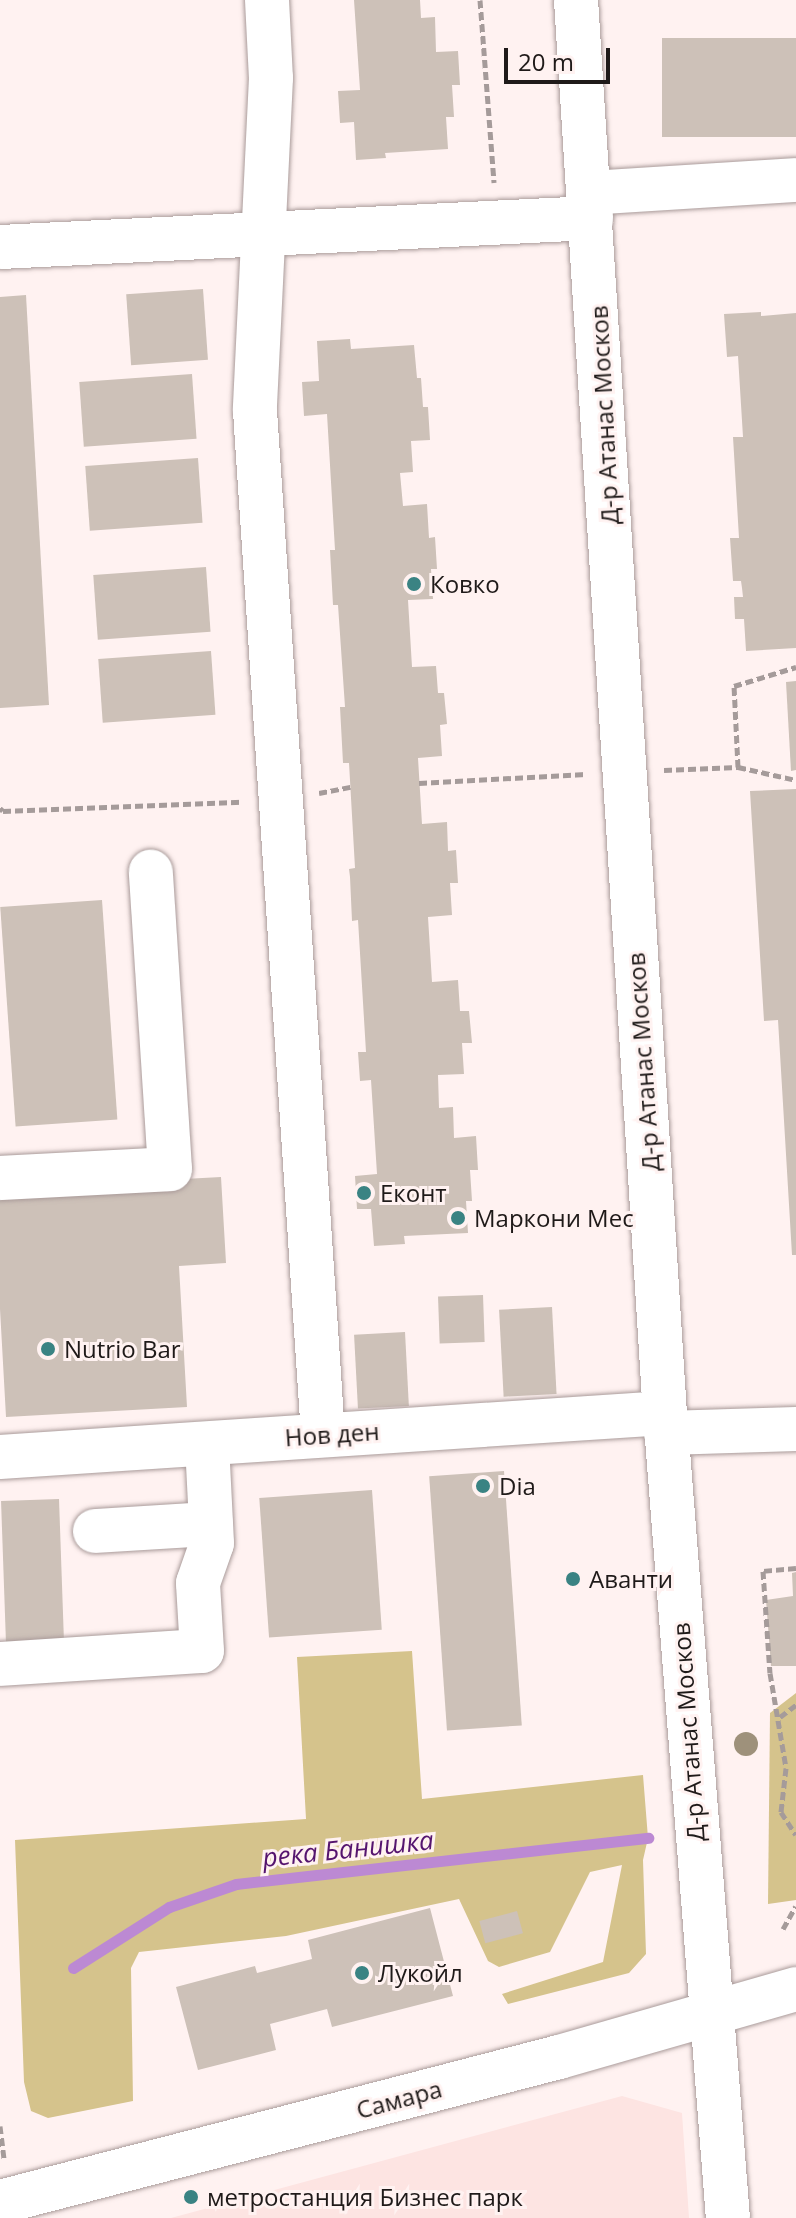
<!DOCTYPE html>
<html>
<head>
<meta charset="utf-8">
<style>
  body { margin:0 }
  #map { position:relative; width:796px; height:2218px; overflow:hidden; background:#fff2f1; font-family:"Open Sans",sans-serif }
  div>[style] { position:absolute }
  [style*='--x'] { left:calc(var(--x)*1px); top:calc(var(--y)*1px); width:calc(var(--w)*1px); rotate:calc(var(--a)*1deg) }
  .built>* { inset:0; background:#fde4e2 }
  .green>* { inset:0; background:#d5c38c }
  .stream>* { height:11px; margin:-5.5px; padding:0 5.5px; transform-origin:5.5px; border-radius:5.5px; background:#bc89d3 }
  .building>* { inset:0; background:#cdc1b8; transform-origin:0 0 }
  .path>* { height:5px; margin-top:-2.5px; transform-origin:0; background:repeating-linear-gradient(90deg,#a59b9a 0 8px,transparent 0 12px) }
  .roads { filter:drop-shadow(0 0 2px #aa9b9a) drop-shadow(0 0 2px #aa9b9a) }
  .minor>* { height:44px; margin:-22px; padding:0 22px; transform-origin:22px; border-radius:22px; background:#fff }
  .trees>* { width:24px; height:24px; margin:-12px; border-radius:50%; background:#9e917b }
  .dots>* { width:22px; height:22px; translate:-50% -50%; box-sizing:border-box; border:4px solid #fff2f1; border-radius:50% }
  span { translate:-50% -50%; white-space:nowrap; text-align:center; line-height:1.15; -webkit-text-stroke:6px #fff2f1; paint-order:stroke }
  .street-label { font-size:24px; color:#1f1a19 }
  .poi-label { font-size:24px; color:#1f1a19 }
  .left { translate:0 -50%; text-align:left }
  .water-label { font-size:26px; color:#55146e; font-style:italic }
  .scale { position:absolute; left:504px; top:48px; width:106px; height:36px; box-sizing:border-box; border:4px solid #1f1a19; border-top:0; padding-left:10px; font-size:24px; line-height:28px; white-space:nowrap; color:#1f1a19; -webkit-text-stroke:6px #fff2f1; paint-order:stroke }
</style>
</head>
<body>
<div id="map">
  <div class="built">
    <i style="clip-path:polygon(622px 2096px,682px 2113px,689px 2218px,171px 2218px)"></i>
  </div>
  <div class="green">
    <i style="clip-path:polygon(412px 1651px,422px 1799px,643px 1775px,648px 1838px,643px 1860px,646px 1954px,629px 1973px,508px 2004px,502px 1994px,603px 1962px,622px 1865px,590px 1872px,550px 1952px,499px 1967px,488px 1961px,459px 1899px,286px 1936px,139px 1952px,131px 1968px,133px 2101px,48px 2118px,31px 2111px,24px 2082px,15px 1840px,306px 1819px,297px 1657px)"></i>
    <i style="clip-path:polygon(796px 1693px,796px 1900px,768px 1904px,770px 1713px)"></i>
  </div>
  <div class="stream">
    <i style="--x:73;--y:1968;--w:114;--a:-32.4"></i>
    <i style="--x:169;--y:1907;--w:71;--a:-18.9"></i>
    <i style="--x:236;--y:1884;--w:415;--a:-6.4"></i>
  </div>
  <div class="building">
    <i style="clip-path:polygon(354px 0,420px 0,421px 18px,435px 17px,436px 52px,458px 51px,460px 85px,452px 85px,454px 117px,446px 117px,448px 149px,385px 153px,386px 158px,356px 160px,354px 122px,340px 123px,338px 91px,360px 90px)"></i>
    <i style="left:796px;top:38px;width:99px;height:134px;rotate:90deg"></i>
    <i style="left:203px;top:289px;width:71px;height:77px;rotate:86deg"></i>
    <i style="clip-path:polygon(26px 295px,49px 705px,0 708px,0 297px)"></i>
    <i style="clip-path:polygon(761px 312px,761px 316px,796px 313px,796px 648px,746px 651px,744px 619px,735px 619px,734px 597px,743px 597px,742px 588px,741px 581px,733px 581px,730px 538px,739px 538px,733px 437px,743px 437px,738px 356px,727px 357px,724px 314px)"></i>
    <i style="clip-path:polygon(350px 339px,351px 349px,414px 345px,417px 378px,421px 378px,423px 407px,428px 407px,430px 440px,411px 441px,413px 472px,400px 473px,403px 506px,427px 504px,429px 538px,435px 537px,437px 569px,431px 569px,433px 599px,408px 600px,412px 667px,436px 666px,438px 693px,444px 693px,447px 724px,440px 725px,442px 756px,418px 758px,422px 824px,447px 822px,448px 851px,456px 850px,458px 883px,450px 883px,452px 915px,428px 917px,432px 982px,458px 980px,460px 1011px,469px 1011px,472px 1043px,462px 1043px,464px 1074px,438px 1075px,439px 1108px,453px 1107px,454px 1138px,476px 1136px,478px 1170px,470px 1170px,472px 1201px,466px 1201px,468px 1233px,404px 1236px,405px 1244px,374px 1246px,371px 1209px,357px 1209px,355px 1176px,377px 1174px,371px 1080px,360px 1081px,358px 1052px,366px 1052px,358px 920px,352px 921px,350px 877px,349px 869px,355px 868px,349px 763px,343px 763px,340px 707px,345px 707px,338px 605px,333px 605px,330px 550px,335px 550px,327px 414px,304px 416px,302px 382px,319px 381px,317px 341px)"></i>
    <i style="left:192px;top:374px;width:65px;height:113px;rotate:86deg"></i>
    <i style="left:198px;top:458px;width:65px;height:113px;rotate:86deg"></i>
    <i style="left:206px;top:567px;width:65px;height:113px;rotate:86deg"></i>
    <i style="left:211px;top:651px;width:64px;height:113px;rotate:86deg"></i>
    <i style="clip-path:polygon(796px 681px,796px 770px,791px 771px,786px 682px)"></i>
    <i style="clip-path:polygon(796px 789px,796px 1255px,792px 1255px,778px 1020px,764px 1021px,750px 791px)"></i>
    <i style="left:102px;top:900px;width:220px;height:102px;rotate:86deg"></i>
    <i style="clip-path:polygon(221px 1177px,226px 1263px,179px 1266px,187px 1407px,6px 1417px,0 1309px,0 1189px)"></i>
    <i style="left:483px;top:1295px;width:47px;height:45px;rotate:88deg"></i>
    <i style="left:552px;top:1307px;width:87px;height:53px;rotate:87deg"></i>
    <i style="left:405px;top:1332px;width:74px;height:51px;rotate:87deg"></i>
    <i style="left:504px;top:1471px;width:255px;height:75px;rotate:86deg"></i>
    <i style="left:372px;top:1490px;width:140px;height:113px;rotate:86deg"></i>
    <i style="left:59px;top:1499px;width:149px;height:58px;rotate:88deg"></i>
    <i style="clip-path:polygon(796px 1572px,796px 1666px,771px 1666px,766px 1600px,793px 1596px,792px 1573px)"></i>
    <i style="clip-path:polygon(430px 1908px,453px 1996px,332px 2027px,327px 2009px,270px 2024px,276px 2050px,198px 2070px,176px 1987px,255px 1966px,257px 1973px,312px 1959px,308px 1940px)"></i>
    <i style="left:517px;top:1911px;width:23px;height:39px;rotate:75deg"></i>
  </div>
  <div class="path">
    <i style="--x:480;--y:0;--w:183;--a:85.6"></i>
    <i style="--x:738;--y:767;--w:81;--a:-92.8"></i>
    <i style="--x:734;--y:686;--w:65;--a:-17"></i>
    <i style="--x:664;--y:770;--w:74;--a:-2.3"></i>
    <i style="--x:738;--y:767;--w:59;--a:12.6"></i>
    <i style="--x:419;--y:783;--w:167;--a:-3.1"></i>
    <i style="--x:319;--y:793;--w:32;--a:-11"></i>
    <i style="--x:0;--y:808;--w:4;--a:45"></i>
    <i style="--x:3;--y:811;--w:239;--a:-2.2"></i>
    <i style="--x:796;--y:1568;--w:33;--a:175"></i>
    <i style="--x:763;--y:1571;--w:102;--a:86.1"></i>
    <i style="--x:770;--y:1673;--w:96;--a:80.4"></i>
    <i style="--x:786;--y:1768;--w:44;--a:96.5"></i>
    <i style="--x:781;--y:1812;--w:27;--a:57"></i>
    <i style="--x:780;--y:1717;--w:20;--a:-37"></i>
    <i style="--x:783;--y:1929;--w:26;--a:-61"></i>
    <i style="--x:0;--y:2126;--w:35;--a:83"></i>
  </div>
  <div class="roads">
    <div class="minor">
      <i style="--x:267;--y:0;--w:78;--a:87.1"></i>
      <i style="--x:271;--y:78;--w:333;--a:92.8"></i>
      <i style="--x:255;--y:411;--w:1025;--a:86.2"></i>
      <i style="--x:576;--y:0;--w:1416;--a:86.4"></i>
      <i style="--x:665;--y:1413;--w:807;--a:85.53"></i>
      <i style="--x:589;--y:193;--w:207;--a:-3.6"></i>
      <i style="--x:0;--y:247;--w:592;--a:-2.81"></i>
      <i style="--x:0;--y:1178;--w:170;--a:-3"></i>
      <i style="--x:170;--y:1169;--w:298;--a:-93.7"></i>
      <i style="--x:666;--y:1433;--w:130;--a:-1.8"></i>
      <i style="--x:0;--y:1457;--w:666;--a:-3.79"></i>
      <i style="--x:95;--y:1531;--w:116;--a:-3.5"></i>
      <i style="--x:0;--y:1664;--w:202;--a:-3.7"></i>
      <i style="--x:202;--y:1651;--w:68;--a:-93.4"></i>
      <i style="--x:198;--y:1583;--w:42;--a:-70.7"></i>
      <i style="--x:212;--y:1543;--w:99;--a:-92.9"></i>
      <i style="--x:0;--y:2202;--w:577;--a:-14.54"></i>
      <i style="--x:559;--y:2057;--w:247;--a:-16"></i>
    </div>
  </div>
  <div class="trees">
    <i style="left:746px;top:1744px"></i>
  </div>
  <div class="dots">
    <i style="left:414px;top:584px;background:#3a8383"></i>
    <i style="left:364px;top:1193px;background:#3a8383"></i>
    <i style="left:458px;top:1218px;background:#3a8383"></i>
    <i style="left:48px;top:1349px;background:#3a8383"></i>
    <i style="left:483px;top:1486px;background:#3a8383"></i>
    <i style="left:573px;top:1579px;background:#3a8383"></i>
    <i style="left:362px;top:1973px;background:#3a8383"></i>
    <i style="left:191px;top:2197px;background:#3a8383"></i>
  </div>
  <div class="street-label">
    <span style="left:604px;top:415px;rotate:-93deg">Д-р Атанас Москов</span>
    <span style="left:643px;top:1062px;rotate:-94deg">Д-р Атанас Москов</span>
    <span style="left:332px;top:1434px;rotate:-4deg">Нов ден</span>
    <span style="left:688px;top:1732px;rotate:-94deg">Д-р Атанас Москов</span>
    <span style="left:399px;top:2099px;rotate:-15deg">Самара</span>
  </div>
  <div class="poi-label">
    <span class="left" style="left:430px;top:584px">Ковко</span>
    <span class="left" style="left:380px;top:1193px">Еконт</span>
    <span class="left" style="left:474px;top:1218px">Маркони Мес</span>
    <span class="left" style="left:64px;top:1349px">Nutrio Bar</span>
    <span class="left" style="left:499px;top:1486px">Dia</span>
    <span class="left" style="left:589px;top:1579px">Аванти</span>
    <span class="left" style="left:378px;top:1973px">Лукойл</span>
    <span class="left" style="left:207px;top:2197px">метростанция Бизнес парк</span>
  </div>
  <div class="water-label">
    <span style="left:348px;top:1849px;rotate:-6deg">река Банишка</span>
  </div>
  <div class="scale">20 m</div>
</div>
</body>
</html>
